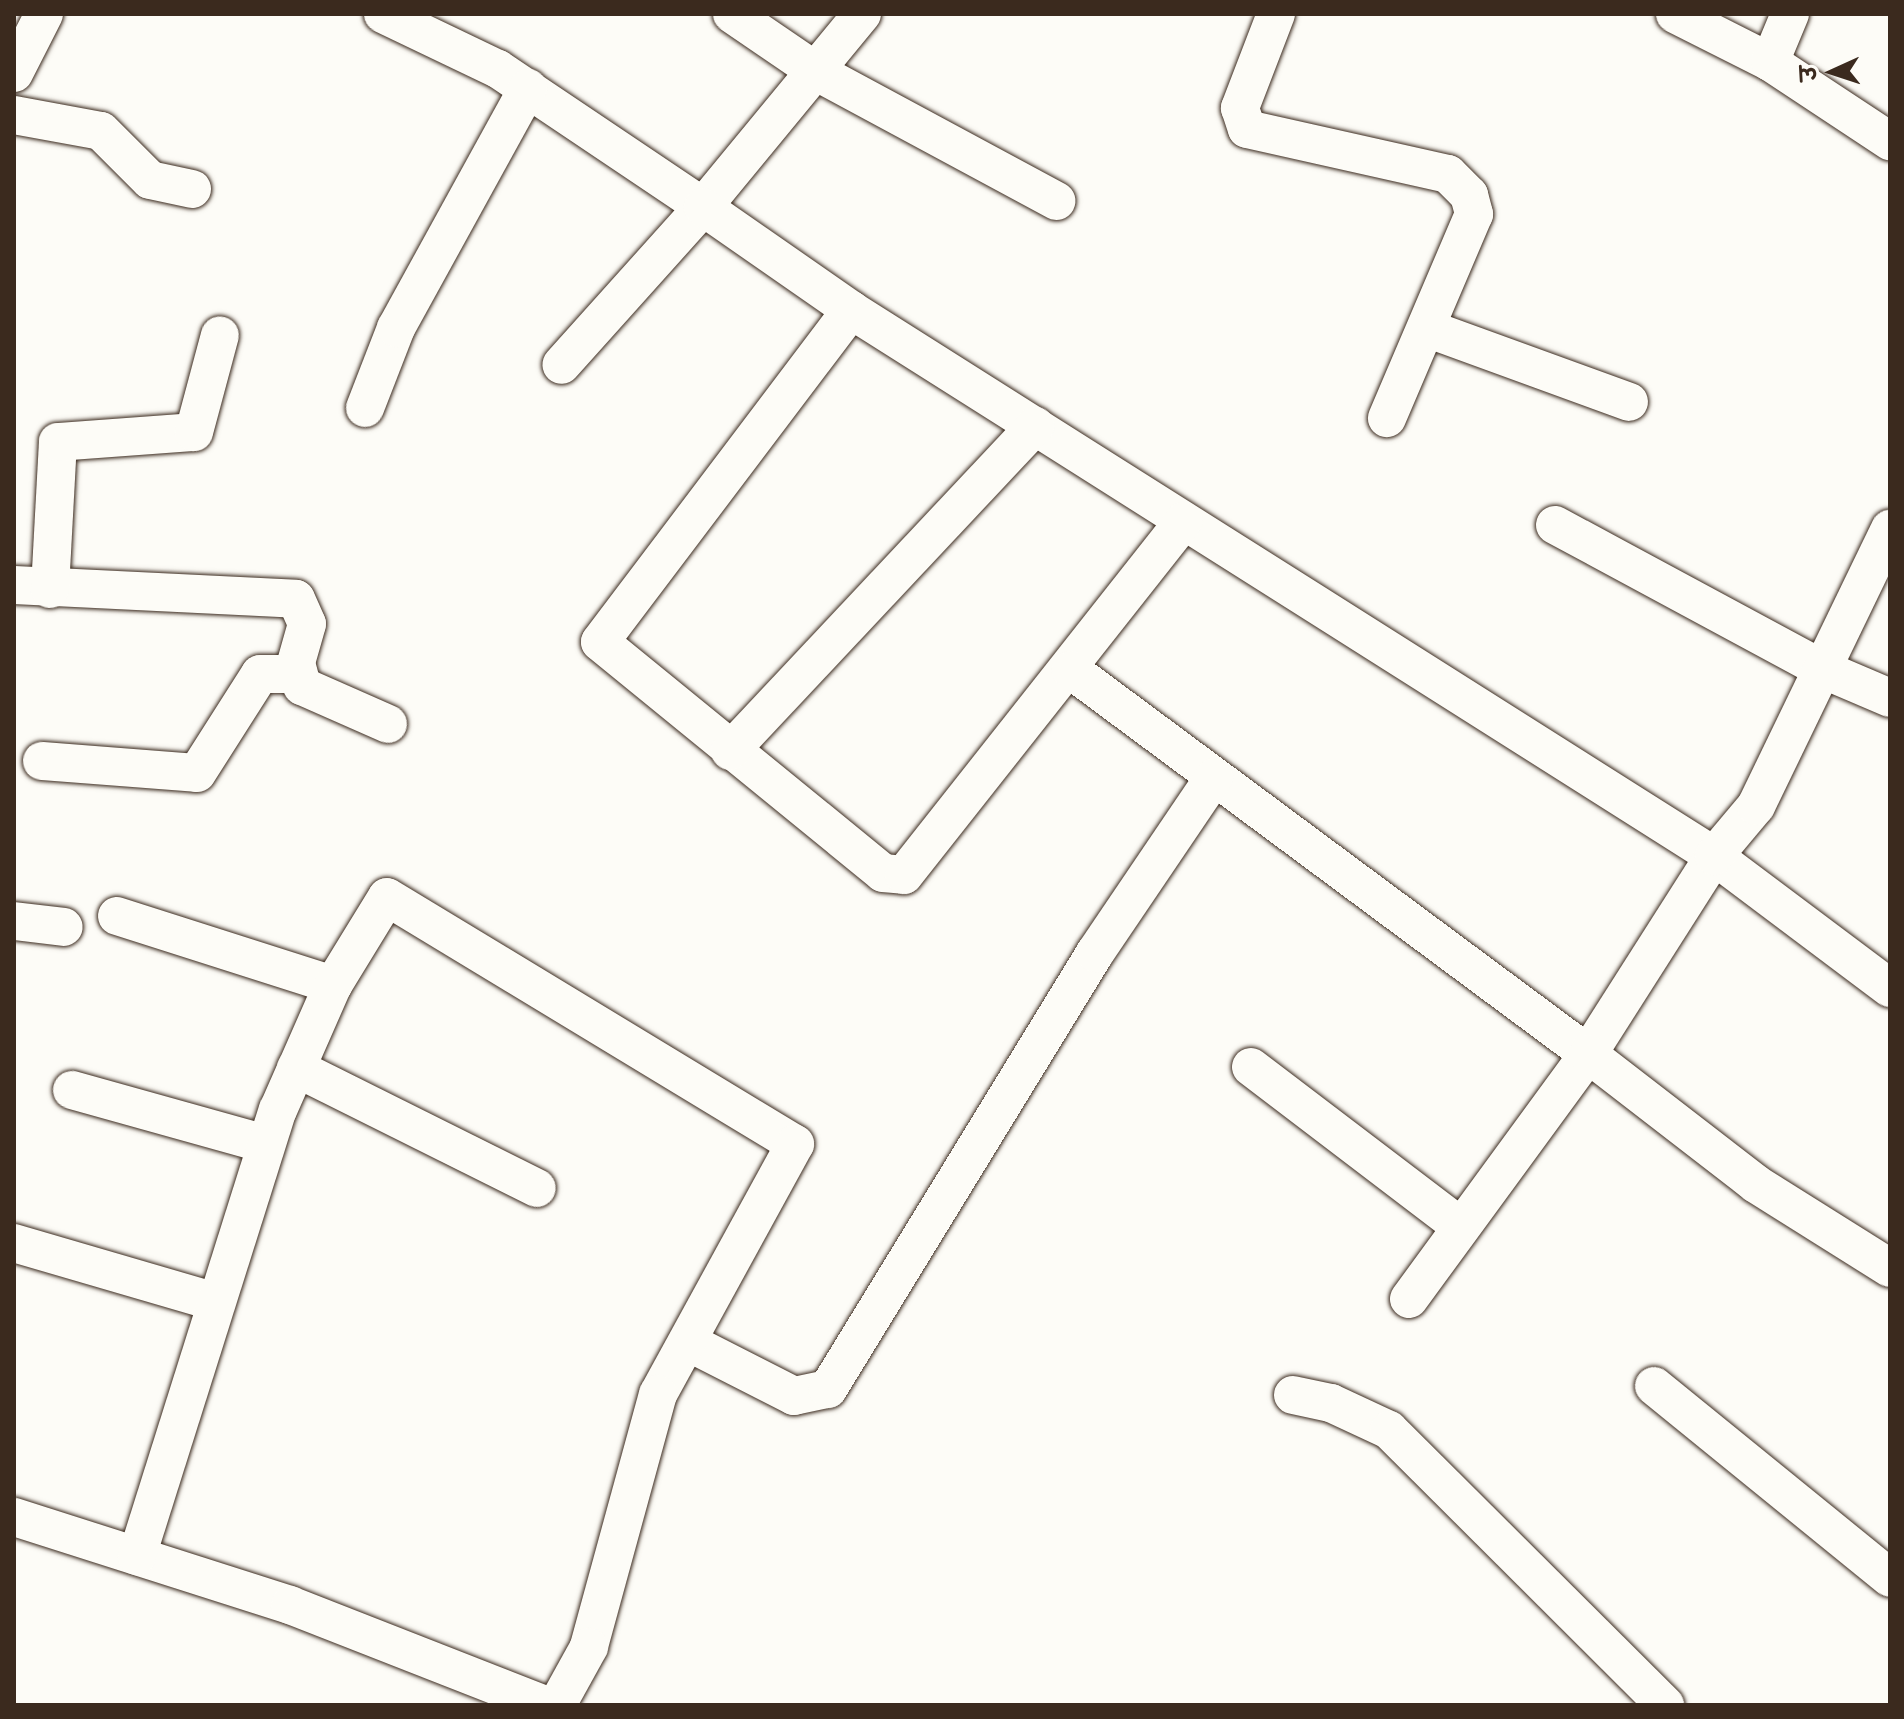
<!DOCTYPE html>
<html>
<head>
<meta charset="utf-8">
<style>
  body { margin:0 }
  #map { position:relative; width:1904px; height:1719px; overflow:hidden; background:#fdfcf7; font-family:Mali,"Playpen Sans Deva",sans-serif }
  div>[style] { position:absolute }
  [style*='--x'] { left:calc(var(--x)*1px); top:calc(var(--y)*1px); width:calc(var(--w)*1px); rotate:calc(var(--a)*1deg) }
  .roads { filter:drop-shadow(0 0 2px #3b2a1e) drop-shadow(0 0 2px #3b2a1e) }
  .minor>* { height:38px; margin:-19px; padding:0 19px; transform-origin:19px; border-radius:19px; background:#fdfcf7 }
  span { translate:-50% -50%; white-space:nowrap; text-align:center; line-height:1.15; -webkit-text-stroke:7px #fdfcf7; paint-order:stroke }
  .frame { position:absolute; inset:0; border:16px solid #3b2a1e; pointer-events:none }
  .north { position:absolute; left:1792px; top:32px; width:80px; height:80px; -webkit-text-stroke:6px #fdfcf7; paint-order:stroke; rotate:267deg; font-size:22px; font-weight:700; line-height:32px; text-align:center; color:#3b2a1e }
  .north::after { content:''; display:block; margin:auto; width:28px; height:36px; background:#3b2a1e; clip-path:polygon(50% 0,100% 100%,50% 72%,0 100%) }
</style>
</head>
<body>
<div id="map">
  <div class="roads">
    <div class="minor">
      <i style="--x:383;--y:14;--w:127;--a:25.6"></i>
      <i style="--x:498;--y:69;--w:247;--a:33.9"></i>
      <i style="--x:703;--y:207;--w:212;--a:131.9"></i>
      <i style="--x:732;--y:14;--w:103;--a:34.3"></i>
      <i style="--x:817;--y:72;--w:272;--a:28.3"></i>
      <i style="--x:862;--y:14;--w:250;--a:129.5"></i>
      <i style="--x:703;--y:207;--w:180;--a:34.8"></i>
      <i style="--x:851;--y:310;--w:1021;--a:32.32"></i>
      <i style="--x:1714;--y:856;--w:220;--a:36.9"></i>
      <i style="--x:1276;--y:14;--w:101;--a:111"></i>
      <i style="--x:1240;--y:108;--w:22;--a:72"></i>
      <i style="--x:1247;--y:129;--w:206;--a:12.6"></i>
      <i style="--x:1448;--y:174;--w:30;--a:45"></i>
      <i style="--x:1469;--y:195;--w:20;--a:75"></i>
      <i style="--x:1474;--y:214;--w:222;--a:113.1"></i>
      <i style="--x:1675;--y:14;--w:106;--a:26.8"></i>
      <i style="--x:1770;--y:62;--w:144;--a:33.4"></i>
      <i style="--x:1770;--y:62;--w:52;--a:-67.4"></i>
      <i style="--x:14;--y:73;--w:66;--a:-63"></i>
      <i style="--x:14;--y:115;--w:88;--a:10.4"></i>
      <i style="--x:101;--y:131;--w:69;--a:45"></i>
      <i style="--x:150;--y:180;--w:43;--a:12.1"></i>
      <i style="--x:851;--y:310;--w:416;--a:127.1"></i>
      <i style="--x:600;--y:642;--w:365;--a:39.2"></i>
      <i style="--x:883;--y:873;--w:21;--a:5"></i>
      <i style="--x:904;--y:875;--w:451;--a:-51.7"></i>
      <i style="--x:1426;--y:328;--w:216;--a:20"></i>
      <i style="--x:365;--y:408;--w:86;--a:-68.8"></i>
      <i style="--x:396;--y:328;--w:274;--a:-61.2"></i>
      <i style="--x:1555;--y:525;--w:303;--a:28.3"></i>
      <i style="--x:1822;--y:669;--w:74;--a:23.1"></i>
      <i style="--x:14;--y:585;--w:282;--a:2.8"></i>
      <i style="--x:296;--y:599;--w:27;--a:66"></i>
      <i style="--x:307;--y:624;--w:41;--a:105.8"></i>
      <i style="--x:296;--y:663;--w:24;--a:75"></i>
      <i style="--x:302;--y:686;--w:94;--a:23.8"></i>
      <i style="--x:50;--y:589;--w:147;--a:-86.9"></i>
      <i style="--x:58;--y:442;--w:136;--a:-4.2"></i>
      <i style="--x:194;--y:432;--w:100;--a:-75"></i>
      <i style="--x:1071;--y:670;--w:644;--a:36.6"></i>
      <i style="--x:1588;--y:1054;--w:235;--a:-57.5"></i>
      <i style="--x:1714;--y:856;--w:65;--a:-50"></i>
      <i style="--x:1756;--y:806;--w:308;--a:-64.2"></i>
      <i style="--x:730;--y:751;--w:446;--a:-46.8"></i>
      <i style="--x:42;--y:761;--w:155;--a:4.4"></i>
      <i style="--x:197;--y:773;--w:117;--a:-57.5"></i>
      <i style="--x:260;--y:674;--w:37;--a:0"></i>
      <i style="--x:117;--y:916;--w:227;--a:17.7"></i>
      <i style="--x:14;--y:921;--w:50;--a:6.8"></i>
      <i style="--x:1251;--y:1067;--w:264;--a:37.3"></i>
      <i style="--x:296;--y:1068;--w:269;--a:26.5"></i>
      <i style="--x:72;--y:1090;--w:201;--a:15.6"></i>
      <i style="--x:14;--y:1243;--w:210;--a:16.3"></i>
      <i style="--x:1409;--y:1299;--w:303;--a:-53.8"></i>
      <i style="--x:1588;--y:1054;--w:212;--a:37.7"></i>
      <i style="--x:1756;--y:1184;--w:158;--a:32.1"></i>
      <i style="--x:688;--y:1342;--w:119;--a:27"></i>
      <i style="--x:794;--y:1396;--w:35;--a:-12"></i>
      <i style="--x:828;--y:1389;--w:511;--a:-58.52"></i>
      <i style="--x:1095;--y:953;--w:212;--a:-55.9"></i>
      <i style="--x:1654;--y:1386;--w:304;--a:39.1"></i>
      <i style="--x:1293;--y:1395;--w:39;--a:12"></i>
      <i style="--x:1331;--y:1403;--w:64;--a:25"></i>
      <i style="--x:1389;--y:1430;--w:390;--a:44.9"></i>
      <i style="--x:14;--y:1517;--w:290;--a:17.7"></i>
      <i style="--x:290;--y:1605;--w:274;--a:21.4"></i>
      <i style="--x:137;--y:1556;--w:468;--a:-72.5"></i>
      <i style="--x:278;--y:1110;--w:137;--a:-66.3"></i>
      <i style="--x:333;--y:985;--w:103;--a:-58.5"></i>
      <i style="--x:387;--y:897;--w:477;--a:31.2"></i>
      <i style="--x:795;--y:1144;--w:285;--a:118.7"></i>
      <i style="--x:658;--y:1394;--w:262;--a:105.3"></i>
      <i style="--x:589;--y:1647;--w:66;--a:118.9"></i>
    </div>
  </div>
  <div class="frame"></div>
  <div class="north">उ</div>
</div>
</body>
</html>
